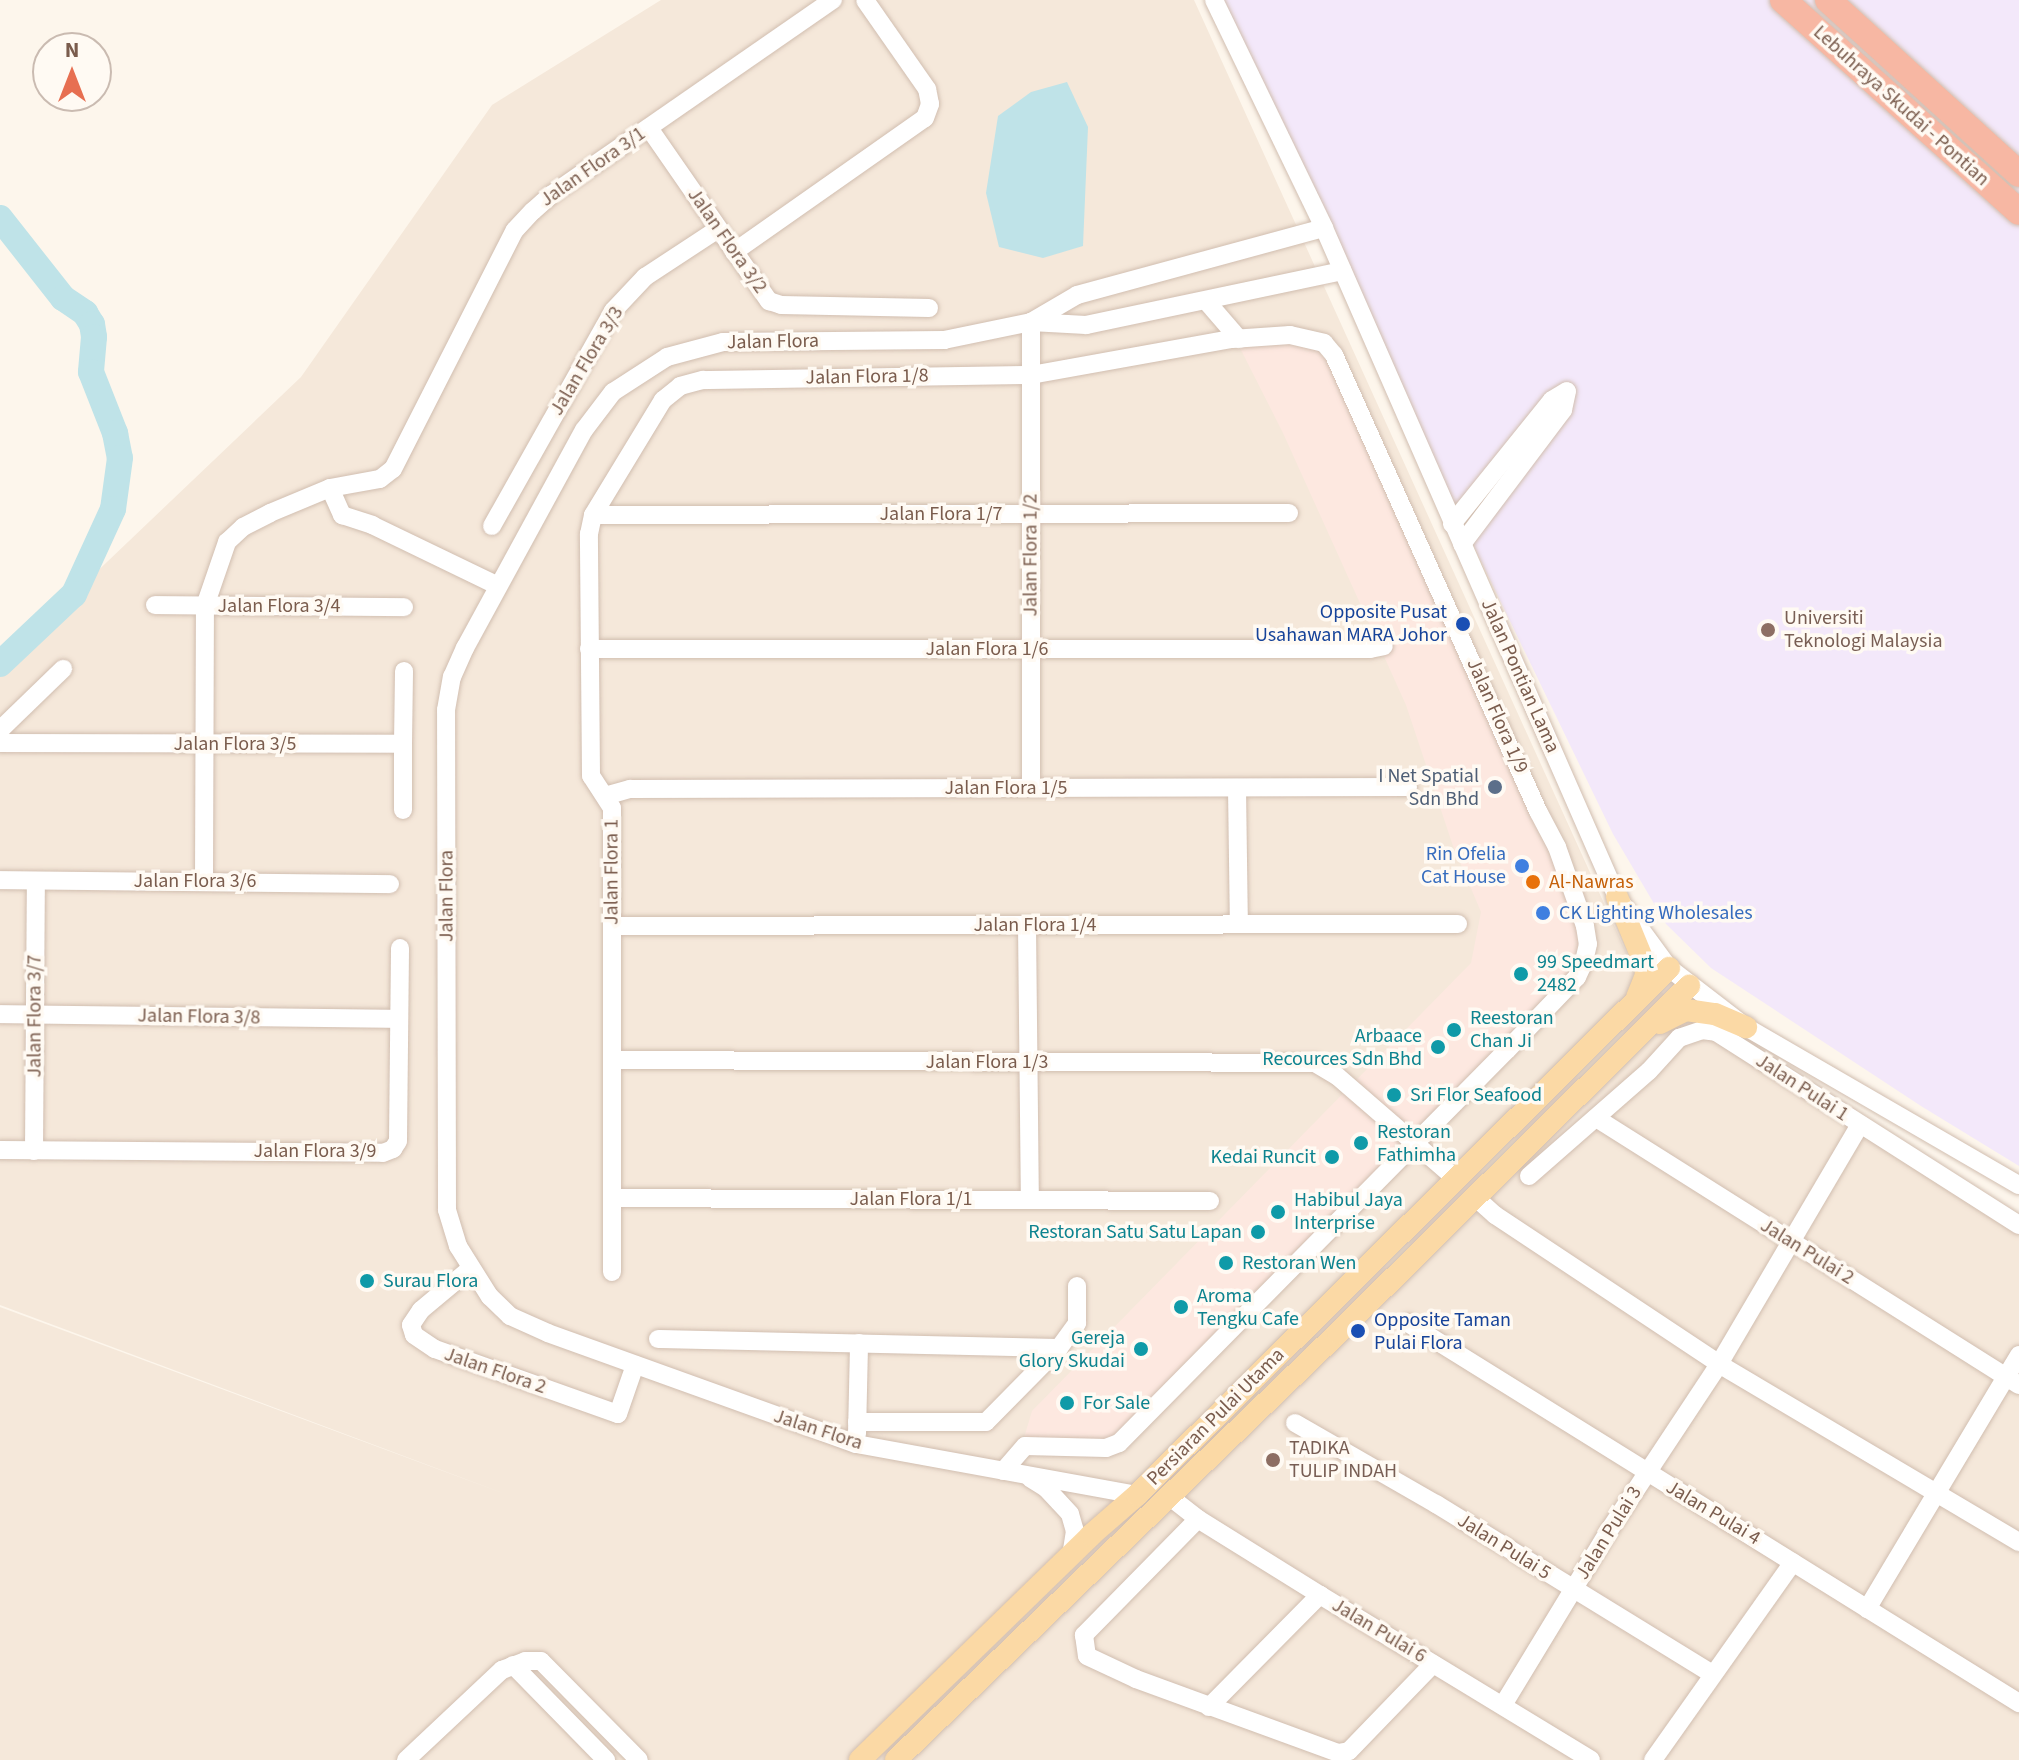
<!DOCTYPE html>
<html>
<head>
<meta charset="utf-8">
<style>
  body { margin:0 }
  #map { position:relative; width:2019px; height:1760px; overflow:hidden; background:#fdf6ec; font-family:"Source Sans 3",sans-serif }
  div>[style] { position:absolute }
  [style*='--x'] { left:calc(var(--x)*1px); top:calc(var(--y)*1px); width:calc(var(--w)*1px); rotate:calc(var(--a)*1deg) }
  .residential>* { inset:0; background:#f5e8da }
  .commercial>* { inset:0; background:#fde8e0 }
  .education>* { inset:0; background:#f3e8fa }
  .water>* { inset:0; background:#bfe3e8 }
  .river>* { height:26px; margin:-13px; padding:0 13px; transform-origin:13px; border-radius:13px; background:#bfe3e8 }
  .roads { filter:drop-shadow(0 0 2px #d1beb0) drop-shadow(0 0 2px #d1beb0) }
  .minor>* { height:18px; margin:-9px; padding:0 9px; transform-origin:9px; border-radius:9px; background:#fff }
  .major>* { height:22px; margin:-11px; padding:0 11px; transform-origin:11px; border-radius:11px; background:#fbd9a5 }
  .highway>* { height:26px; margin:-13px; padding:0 13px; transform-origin:13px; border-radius:13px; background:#f7b7a3 }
  .dots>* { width:22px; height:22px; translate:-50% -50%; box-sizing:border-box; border:4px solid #fffaf3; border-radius:50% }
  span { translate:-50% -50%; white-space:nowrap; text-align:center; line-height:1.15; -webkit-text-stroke:7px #fffaf3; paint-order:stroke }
  .street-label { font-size:20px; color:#7a5c4d }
  .transit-label { font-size:20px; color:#164399 }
  .right { translate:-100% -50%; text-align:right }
  .left { translate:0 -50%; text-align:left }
  .education-label { font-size:20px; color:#785e54 }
  .service-label { font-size:20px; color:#4e5e75 }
  .shop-label { font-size:20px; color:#366cbe }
  .food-label { font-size:20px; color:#c56008 }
  .culture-label { font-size:20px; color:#0d838f }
  .north { position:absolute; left:32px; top:32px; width:80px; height:80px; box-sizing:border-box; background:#fffaf3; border:2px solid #cabbb1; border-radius:50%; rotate:0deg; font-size:22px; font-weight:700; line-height:32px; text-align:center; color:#7a5c4d }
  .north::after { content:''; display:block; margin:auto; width:28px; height:36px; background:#e76f51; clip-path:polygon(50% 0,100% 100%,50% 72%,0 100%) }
</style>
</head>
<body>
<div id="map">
  <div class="residential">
    <i style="clip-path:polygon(661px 0,1194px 0,1637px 976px,1919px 1163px,2019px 1217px,2019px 1760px,0 1760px,0 1307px,524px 1501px,0 1305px,0 664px,301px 377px,492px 105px)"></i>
  </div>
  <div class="commercial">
    <i style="clip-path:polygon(1327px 339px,1543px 810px,1589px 966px,1124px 1447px,1023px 1441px,1032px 1411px,1471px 963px,1481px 912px,1453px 846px,1406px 705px,1283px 433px,1238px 344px)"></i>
  </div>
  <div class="education">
    <i style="clip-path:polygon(1223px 0,2019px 0,2019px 1166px,1921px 1106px,1711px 968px,1666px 924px,1613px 834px,1450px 497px)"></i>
  </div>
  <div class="water">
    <i style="clip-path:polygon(1067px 82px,1088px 127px,1083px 246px,1043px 258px,999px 247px,986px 193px,998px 116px,1031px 92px)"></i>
  </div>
  <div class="river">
    <i style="--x:0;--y:218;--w:102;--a:51.8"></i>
    <i style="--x:63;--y:298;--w:27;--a:34"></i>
    <i style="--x:85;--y:313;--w:13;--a:58"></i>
    <i style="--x:92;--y:324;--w:13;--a:81"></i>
    <i style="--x:94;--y:337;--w:35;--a:95"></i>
    <i style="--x:91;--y:372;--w:66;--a:68.5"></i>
    <i style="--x:115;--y:433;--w:25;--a:79"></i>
    <i style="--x:120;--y:458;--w:51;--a:97.8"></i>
    <i style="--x:113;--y:509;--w:94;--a:114.6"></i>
    <i style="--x:74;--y:594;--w:102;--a:136.6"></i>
  </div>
  <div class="roads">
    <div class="minor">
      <i style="--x:1214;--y:0;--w:253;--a:64.2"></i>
      <i style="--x:1324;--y:228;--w:730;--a:66.35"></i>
      <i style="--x:1617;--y:897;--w:88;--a:53.8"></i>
      <i style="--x:1669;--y:968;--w:97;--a:37.5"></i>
      <i style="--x:1746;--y:1027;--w:315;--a:30.1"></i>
      <i style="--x:649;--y:128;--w:211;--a:55.3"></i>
      <i style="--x:769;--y:301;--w:13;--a:18"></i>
      <i style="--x:781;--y:305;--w:148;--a:1.2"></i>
      <i style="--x:734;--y:252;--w:233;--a:-35.1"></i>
      <i style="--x:925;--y:118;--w:15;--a:-70"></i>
      <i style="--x:930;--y:104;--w:15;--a:-101"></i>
      <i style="--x:927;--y:89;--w:108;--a:-124.9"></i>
      <i style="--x:1207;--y:302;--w:49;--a:49.1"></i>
      <i style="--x:1031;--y:322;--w:466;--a:90"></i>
      <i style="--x:1031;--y:322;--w:53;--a:-30.4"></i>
      <i style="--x:1077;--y:295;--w:256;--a:-15.2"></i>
      <i style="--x:330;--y:488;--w:30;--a:66"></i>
      <i style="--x:342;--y:515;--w:32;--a:18"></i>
      <i style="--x:372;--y:525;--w:140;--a:25.8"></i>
      <i style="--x:593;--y:515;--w:696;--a:-0.16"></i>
      <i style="--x:1452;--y:524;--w:159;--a:-51.1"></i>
      <i style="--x:1552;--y:400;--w:17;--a:-31"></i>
      <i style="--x:492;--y:526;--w:247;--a:-60.6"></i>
      <i style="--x:613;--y:311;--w:47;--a:-46.7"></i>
      <i style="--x:645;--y:277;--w:87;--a:-33.3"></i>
      <i style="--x:1462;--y:544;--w:168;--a:-53"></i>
      <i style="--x:1563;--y:410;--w:19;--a:-78"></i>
      <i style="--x:155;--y:605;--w:249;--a:0.5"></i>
      <i style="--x:589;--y:649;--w:781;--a:0"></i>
      <i style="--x:1370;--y:649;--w:14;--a:-12"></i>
      <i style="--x:0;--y:730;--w:88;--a:-44.1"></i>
      <i style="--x:0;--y:743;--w:403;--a:0.1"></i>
      <i style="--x:403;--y:744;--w:66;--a:90"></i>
      <i style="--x:403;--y:744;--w:73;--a:-89.2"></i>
      <i style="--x:1237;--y:788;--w:136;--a:89.2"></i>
      <i style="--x:605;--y:796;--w:26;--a:-16"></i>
      <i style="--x:630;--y:789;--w:778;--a:-0.15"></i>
      <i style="--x:0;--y:880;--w:390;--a:0.6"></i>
      <i style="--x:204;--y:880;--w:274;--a:-89.8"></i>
      <i style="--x:205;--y:606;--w:68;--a:-71"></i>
      <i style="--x:227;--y:542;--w:22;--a:-43"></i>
      <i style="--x:243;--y:527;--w:30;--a:-27"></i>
      <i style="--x:270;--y:513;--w:65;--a:-22.6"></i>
      <i style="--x:330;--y:488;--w:51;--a:-10.2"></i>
      <i style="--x:380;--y:479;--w:16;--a:-38"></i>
      <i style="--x:393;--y:469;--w:268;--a:-63"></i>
      <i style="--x:515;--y:230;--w:26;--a:-47"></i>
      <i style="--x:533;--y:211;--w:24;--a:-42"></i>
      <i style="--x:551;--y:195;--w:343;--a:-34.7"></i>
      <i style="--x:1027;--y:925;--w:275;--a:89.4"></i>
      <i style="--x:612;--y:926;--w:846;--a:-0.14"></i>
      <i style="--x:0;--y:1014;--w:399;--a:0.7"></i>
      <i style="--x:612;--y:1060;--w:703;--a:0.24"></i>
      <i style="--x:1315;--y:1063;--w:26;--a:31"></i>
      <i style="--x:1337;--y:1076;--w:157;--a:40.9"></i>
      <i style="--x:1596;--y:1118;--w:500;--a:32.26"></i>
      <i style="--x:0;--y:1150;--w:383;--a:0.4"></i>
      <i style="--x:383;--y:1153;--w:11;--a:-22"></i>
      <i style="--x:393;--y:1149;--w:9;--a:-58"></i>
      <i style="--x:398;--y:1141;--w:193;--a:-89.4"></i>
      <i style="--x:34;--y:1151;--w:270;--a:-89.6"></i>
      <i style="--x:1529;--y:1176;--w:159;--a:-41.2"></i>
      <i style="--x:1649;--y:1071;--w:45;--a:-47.7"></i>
      <i style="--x:1679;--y:1038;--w:24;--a:-19"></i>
      <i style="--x:1702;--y:1030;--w:14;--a:8"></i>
      <i style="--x:1716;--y:1032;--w:359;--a:32.5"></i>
      <i style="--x:1475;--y:1197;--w:27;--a:42"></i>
      <i style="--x:1495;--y:1215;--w:269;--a:33.6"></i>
      <i style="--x:1719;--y:1364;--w:349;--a:30.7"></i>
      <i style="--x:612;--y:1198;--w:598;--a:0.29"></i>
      <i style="--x:470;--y:1269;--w:64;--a:140.1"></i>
      <i style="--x:421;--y:1310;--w:18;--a:124"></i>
      <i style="--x:411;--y:1325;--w:10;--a:73"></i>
      <i style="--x:414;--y:1335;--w:25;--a:34"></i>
      <i style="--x:435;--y:1349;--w:194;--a:19.6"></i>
      <i style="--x:618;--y:1414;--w:52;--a:-70.9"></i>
      <i style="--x:612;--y:1272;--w:464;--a:-90"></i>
      <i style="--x:612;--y:808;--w:38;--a:-123"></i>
      <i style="--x:591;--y:776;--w:242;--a:-90.5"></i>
      <i style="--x:589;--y:534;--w:19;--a:-78"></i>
      <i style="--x:593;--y:515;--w:135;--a:-58.7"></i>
      <i style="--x:663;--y:400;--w:22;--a:-39"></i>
      <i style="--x:680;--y:386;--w:24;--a:-15"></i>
      <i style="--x:703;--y:380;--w:328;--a:-0.9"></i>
      <i style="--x:1031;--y:375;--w:204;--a:-10.2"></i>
      <i style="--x:1232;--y:339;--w:58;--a:-3.9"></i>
      <i style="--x:1290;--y:335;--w:35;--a:13"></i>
      <i style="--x:1324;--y:343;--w:16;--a:50"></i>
      <i style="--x:1334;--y:355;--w:500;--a:65.9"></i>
      <i style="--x:1538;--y:811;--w:41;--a:62.2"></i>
      <i style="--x:1557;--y:847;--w:84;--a:70.5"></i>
      <i style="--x:1585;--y:926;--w:18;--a:81"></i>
      <i style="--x:1588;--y:944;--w:18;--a:103"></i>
      <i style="--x:1584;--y:962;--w:17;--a:115"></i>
      <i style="--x:1577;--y:977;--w:101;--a:133.8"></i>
      <i style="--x:1507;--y:1050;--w:552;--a:134.63"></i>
      <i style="--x:1119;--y:1443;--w:14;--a:159"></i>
      <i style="--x:1106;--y:1448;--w:81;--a:-178.6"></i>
      <i style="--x:1025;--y:1446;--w:33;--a:131"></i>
      <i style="--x:1408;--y:1323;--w:720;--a:31.88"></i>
      <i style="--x:658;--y:1339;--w:401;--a:1.3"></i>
      <i style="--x:857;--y:1422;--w:129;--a:0"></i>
      <i style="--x:986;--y:1422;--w:104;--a:-45.4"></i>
      <i style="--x:1059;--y:1348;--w:31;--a:-54"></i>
      <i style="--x:1077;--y:1323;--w:37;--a:-90"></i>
      <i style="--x:1295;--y:1423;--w:163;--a:29.9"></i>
      <i style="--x:1436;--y:1504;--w:324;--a:31.6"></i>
      <i style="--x:857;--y:1434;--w:91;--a:-88.7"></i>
      <i style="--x:1030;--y:1478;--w:19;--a:32"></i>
      <i style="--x:1046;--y:1488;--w:35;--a:47"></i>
      <i style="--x:1070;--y:1514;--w:18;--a:74"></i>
      <i style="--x:1075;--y:1531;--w:25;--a:99"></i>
      <i style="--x:1137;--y:1495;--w:286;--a:-169.7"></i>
      <i style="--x:856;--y:1444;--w:327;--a:-160.2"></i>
      <i style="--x:548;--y:1333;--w:42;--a:-155.9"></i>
      <i style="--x:510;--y:1316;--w:28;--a:-136"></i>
      <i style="--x:490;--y:1297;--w:60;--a:-122.1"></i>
      <i style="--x:458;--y:1246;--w:38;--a:-107"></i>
      <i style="--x:447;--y:1210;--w:500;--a:-90.11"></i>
      <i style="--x:446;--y:710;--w:34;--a:-80"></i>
      <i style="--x:452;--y:677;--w:32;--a:-66"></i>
      <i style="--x:465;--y:648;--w:248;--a:-61.4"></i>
      <i style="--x:584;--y:430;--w:48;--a:-52.7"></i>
      <i style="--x:613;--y:392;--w:64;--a:-32.9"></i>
      <i style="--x:667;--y:357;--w:58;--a:-15"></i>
      <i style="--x:723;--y:342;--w:221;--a:-0.5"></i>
      <i style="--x:944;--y:340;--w:89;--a:-11.7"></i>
      <i style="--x:1031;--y:322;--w:55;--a:3.1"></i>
      <i style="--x:1086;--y:325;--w:262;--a:-11.9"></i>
      <i style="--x:1170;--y:1497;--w:36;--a:38"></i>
      <i style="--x:1198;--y:1519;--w:144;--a:31.9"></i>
      <i style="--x:1320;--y:1595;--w:317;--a:31.3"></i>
      <i style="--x:1198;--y:1519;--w:163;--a:134.5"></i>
      <i style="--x:1084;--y:1635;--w:21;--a:82"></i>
      <i style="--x:1087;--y:1656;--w:54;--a:25.1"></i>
      <i style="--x:1136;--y:1679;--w:215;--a:20.1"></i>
      <i style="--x:1338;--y:1753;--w:11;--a:-10"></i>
      <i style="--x:1349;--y:1751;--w:121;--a:-46"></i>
      <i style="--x:1867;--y:1609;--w:296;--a:-59.1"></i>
      <i style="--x:513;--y:1665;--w:133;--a:45.6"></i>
      <i style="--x:1503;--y:1705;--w:202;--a:-58.7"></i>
      <i style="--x:1608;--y:1532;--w:201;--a:-56.5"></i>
      <i style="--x:1719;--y:1364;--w:276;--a:-59.5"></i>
      <i style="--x:1209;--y:1707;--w:158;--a:-45.3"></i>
      <i style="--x:406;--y:1760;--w:132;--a:-43.2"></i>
      <i style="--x:502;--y:1670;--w:25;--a:-21"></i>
      <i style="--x:525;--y:1661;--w:16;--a:0"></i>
      <i style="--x:541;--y:1661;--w:139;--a:45.3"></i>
      <i style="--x:1653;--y:1760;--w:242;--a:-54.7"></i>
    </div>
    <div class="major">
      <i style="--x:1617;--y:897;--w:74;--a:67.6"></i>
      <i style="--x:1645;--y:965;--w:10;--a:84"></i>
      <i style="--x:1646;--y:975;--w:24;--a:112"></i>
      <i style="--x:1660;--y:1023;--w:29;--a:-27"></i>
      <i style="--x:1686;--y:1010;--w:29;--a:8"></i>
      <i style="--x:1715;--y:1014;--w:34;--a:23"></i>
      <i style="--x:860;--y:1760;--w:322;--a:-44.2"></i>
      <i style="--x:1091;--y:1535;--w:61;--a:-41"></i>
      <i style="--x:1137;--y:1495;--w:749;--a:-44.73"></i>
      <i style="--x:896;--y:1760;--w:615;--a:-44.01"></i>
      <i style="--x:1338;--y:1333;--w:494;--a:-44.7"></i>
    </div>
    <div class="highway">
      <i style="--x:1783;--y:0;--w:317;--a:41.9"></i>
      <i style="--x:1828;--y:0;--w:258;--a:42.3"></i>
    </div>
  </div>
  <div class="dots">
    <i style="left:1463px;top:624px;background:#1a4fb4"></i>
    <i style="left:1768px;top:630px;background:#8d6e63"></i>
    <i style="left:1495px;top:787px;background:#5c6f8a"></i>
    <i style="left:1522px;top:866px;background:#3f7fe0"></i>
    <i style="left:1533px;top:882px;background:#e8710a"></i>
    <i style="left:1543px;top:913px;background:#3f7fe0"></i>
    <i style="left:1521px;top:974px;background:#0f9aa8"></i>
    <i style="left:1454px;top:1030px;background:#0f9aa8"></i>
    <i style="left:1438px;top:1047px;background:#0f9aa8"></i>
    <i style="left:1394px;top:1095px;background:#0f9aa8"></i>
    <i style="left:1361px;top:1143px;background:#0f9aa8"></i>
    <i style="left:1332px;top:1157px;background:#0f9aa8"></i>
    <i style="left:1278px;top:1212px;background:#0f9aa8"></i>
    <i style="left:1258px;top:1232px;background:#0f9aa8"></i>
    <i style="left:1226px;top:1263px;background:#0f9aa8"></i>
    <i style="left:367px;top:1281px;background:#0f9aa8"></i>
    <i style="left:1181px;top:1307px;background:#0f9aa8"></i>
    <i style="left:1358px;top:1331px;background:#1a4fb4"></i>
    <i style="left:1141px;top:1349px;background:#0f9aa8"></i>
    <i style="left:1067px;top:1403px;background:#0f9aa8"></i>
    <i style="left:1273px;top:1460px;background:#8d6e63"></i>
  </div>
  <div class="street-label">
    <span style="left:1901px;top:106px;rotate:42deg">Lebuhraya Skudai - Pontian</span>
    <span style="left:593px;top:167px;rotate:-35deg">Jalan Flora 3/1</span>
    <span style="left:727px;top:241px;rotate:55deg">Jalan Flora 3/2</span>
    <span style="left:773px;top:342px;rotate:-1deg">Jalan Flora</span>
    <span style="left:587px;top:361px;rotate:-59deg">Jalan Flora 3/3</span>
    <span style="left:867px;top:377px;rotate:-1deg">Jalan Flora 1/8</span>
    <span style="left:941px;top:514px">Jalan Flora 1/7</span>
    <span style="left:1031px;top:555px;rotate:-90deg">Jalan Flora 1/2</span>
    <span style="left:279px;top:606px">Jalan Flora 3/4</span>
    <span style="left:987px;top:649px">Jalan Flora 1/6</span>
    <span style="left:1520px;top:676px;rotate:66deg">Jalan Pontian Lama</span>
    <span style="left:1497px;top:716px;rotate:66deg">Jalan Flora 1/9</span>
    <span style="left:235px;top:744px">Jalan Flora 3/5</span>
    <span style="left:1006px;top:788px">Jalan Flora 1/5</span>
    <span style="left:612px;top:872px;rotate:-90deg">Jalan Flora 1</span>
    <span style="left:195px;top:881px">Jalan Flora 3/6</span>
    <span style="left:447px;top:896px;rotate:-90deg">Jalan Flora</span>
    <span style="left:1035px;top:925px">Jalan Flora 1/4</span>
    <span style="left:35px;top:1016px;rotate:-90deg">Jalan Flora 3/7</span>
    <span style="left:199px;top:1017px;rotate:1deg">Jalan Flora 3/8</span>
    <span style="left:987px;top:1062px">Jalan Flora 1/3</span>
    <span style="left:1802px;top:1088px;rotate:33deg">Jalan Pulai 1</span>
    <span style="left:315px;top:1151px">Jalan Flora 3/9</span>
    <span style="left:911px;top:1199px">Jalan Flora 1/1</span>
    <span style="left:1807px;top:1252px;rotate:32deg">Jalan Pulai 2</span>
    <span style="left:495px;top:1371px;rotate:19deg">Jalan Flora 2</span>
    <span style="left:1216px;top:1417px;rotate:-45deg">Persiaran Pulai Utama</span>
    <span style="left:818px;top:1430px;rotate:18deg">Jalan Flora</span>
    <span style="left:1713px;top:1513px;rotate:31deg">Jalan Pulai 4</span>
    <span style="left:1609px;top:1533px;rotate:-58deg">Jalan Pulai 3</span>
    <span style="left:1504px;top:1547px;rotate:32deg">Jalan Pulai 5</span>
    <span style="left:1379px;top:1631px;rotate:31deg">Jalan Pulai 6</span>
  </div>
  <div class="transit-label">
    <span class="right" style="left:1447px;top:624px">Opposite Pusat<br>Usahawan MARA Johor</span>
    <span class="left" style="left:1374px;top:1332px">Opposite Taman<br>Pulai Flora</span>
  </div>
  <div class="education-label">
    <span class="left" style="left:1784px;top:630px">Universiti<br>Teknologi Malaysia</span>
    <span class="left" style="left:1289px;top:1460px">TADIKA<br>TULIP INDAH</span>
  </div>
  <div class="service-label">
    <span class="right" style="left:1479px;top:788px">I Net Spatial<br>Sdn Bhd</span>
  </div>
  <div class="shop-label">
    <span class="right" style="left:1506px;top:866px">Rin Ofelia<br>Cat House</span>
    <span class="left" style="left:1559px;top:913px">CK Lighting Wholesales</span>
  </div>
  <div class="food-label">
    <span class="left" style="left:1549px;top:882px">Al-Nawras</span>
  </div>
  <div class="culture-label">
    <span class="left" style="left:1537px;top:974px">99 Speedmart<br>2482</span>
    <span class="left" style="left:1470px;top:1030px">Reestoran<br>Chan Ji</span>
    <span class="right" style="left:1422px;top:1048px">Arbaace<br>Recources Sdn Bhd</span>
    <span class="left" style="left:1410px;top:1095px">Sri Flor Seafood</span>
    <span class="left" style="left:1377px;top:1144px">Restoran<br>Fathimha</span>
    <span class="right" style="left:1316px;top:1157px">Kedai Runcit</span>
    <span class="left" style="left:1294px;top:1212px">Habibul Jaya<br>Interprise</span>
    <span class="right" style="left:1242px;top:1232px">Restoran Satu Satu Lapan</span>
    <span class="left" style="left:1242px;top:1263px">Restoran Wen</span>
    <span class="left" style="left:383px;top:1281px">Surau Flora</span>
    <span class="left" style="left:1197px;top:1308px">Aroma<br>Tengku Cafe</span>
    <span class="right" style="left:1125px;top:1350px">Gereja<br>Glory Skudai</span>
    <span class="left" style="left:1083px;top:1403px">For Sale</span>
  </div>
  <div class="north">N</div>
</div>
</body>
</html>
